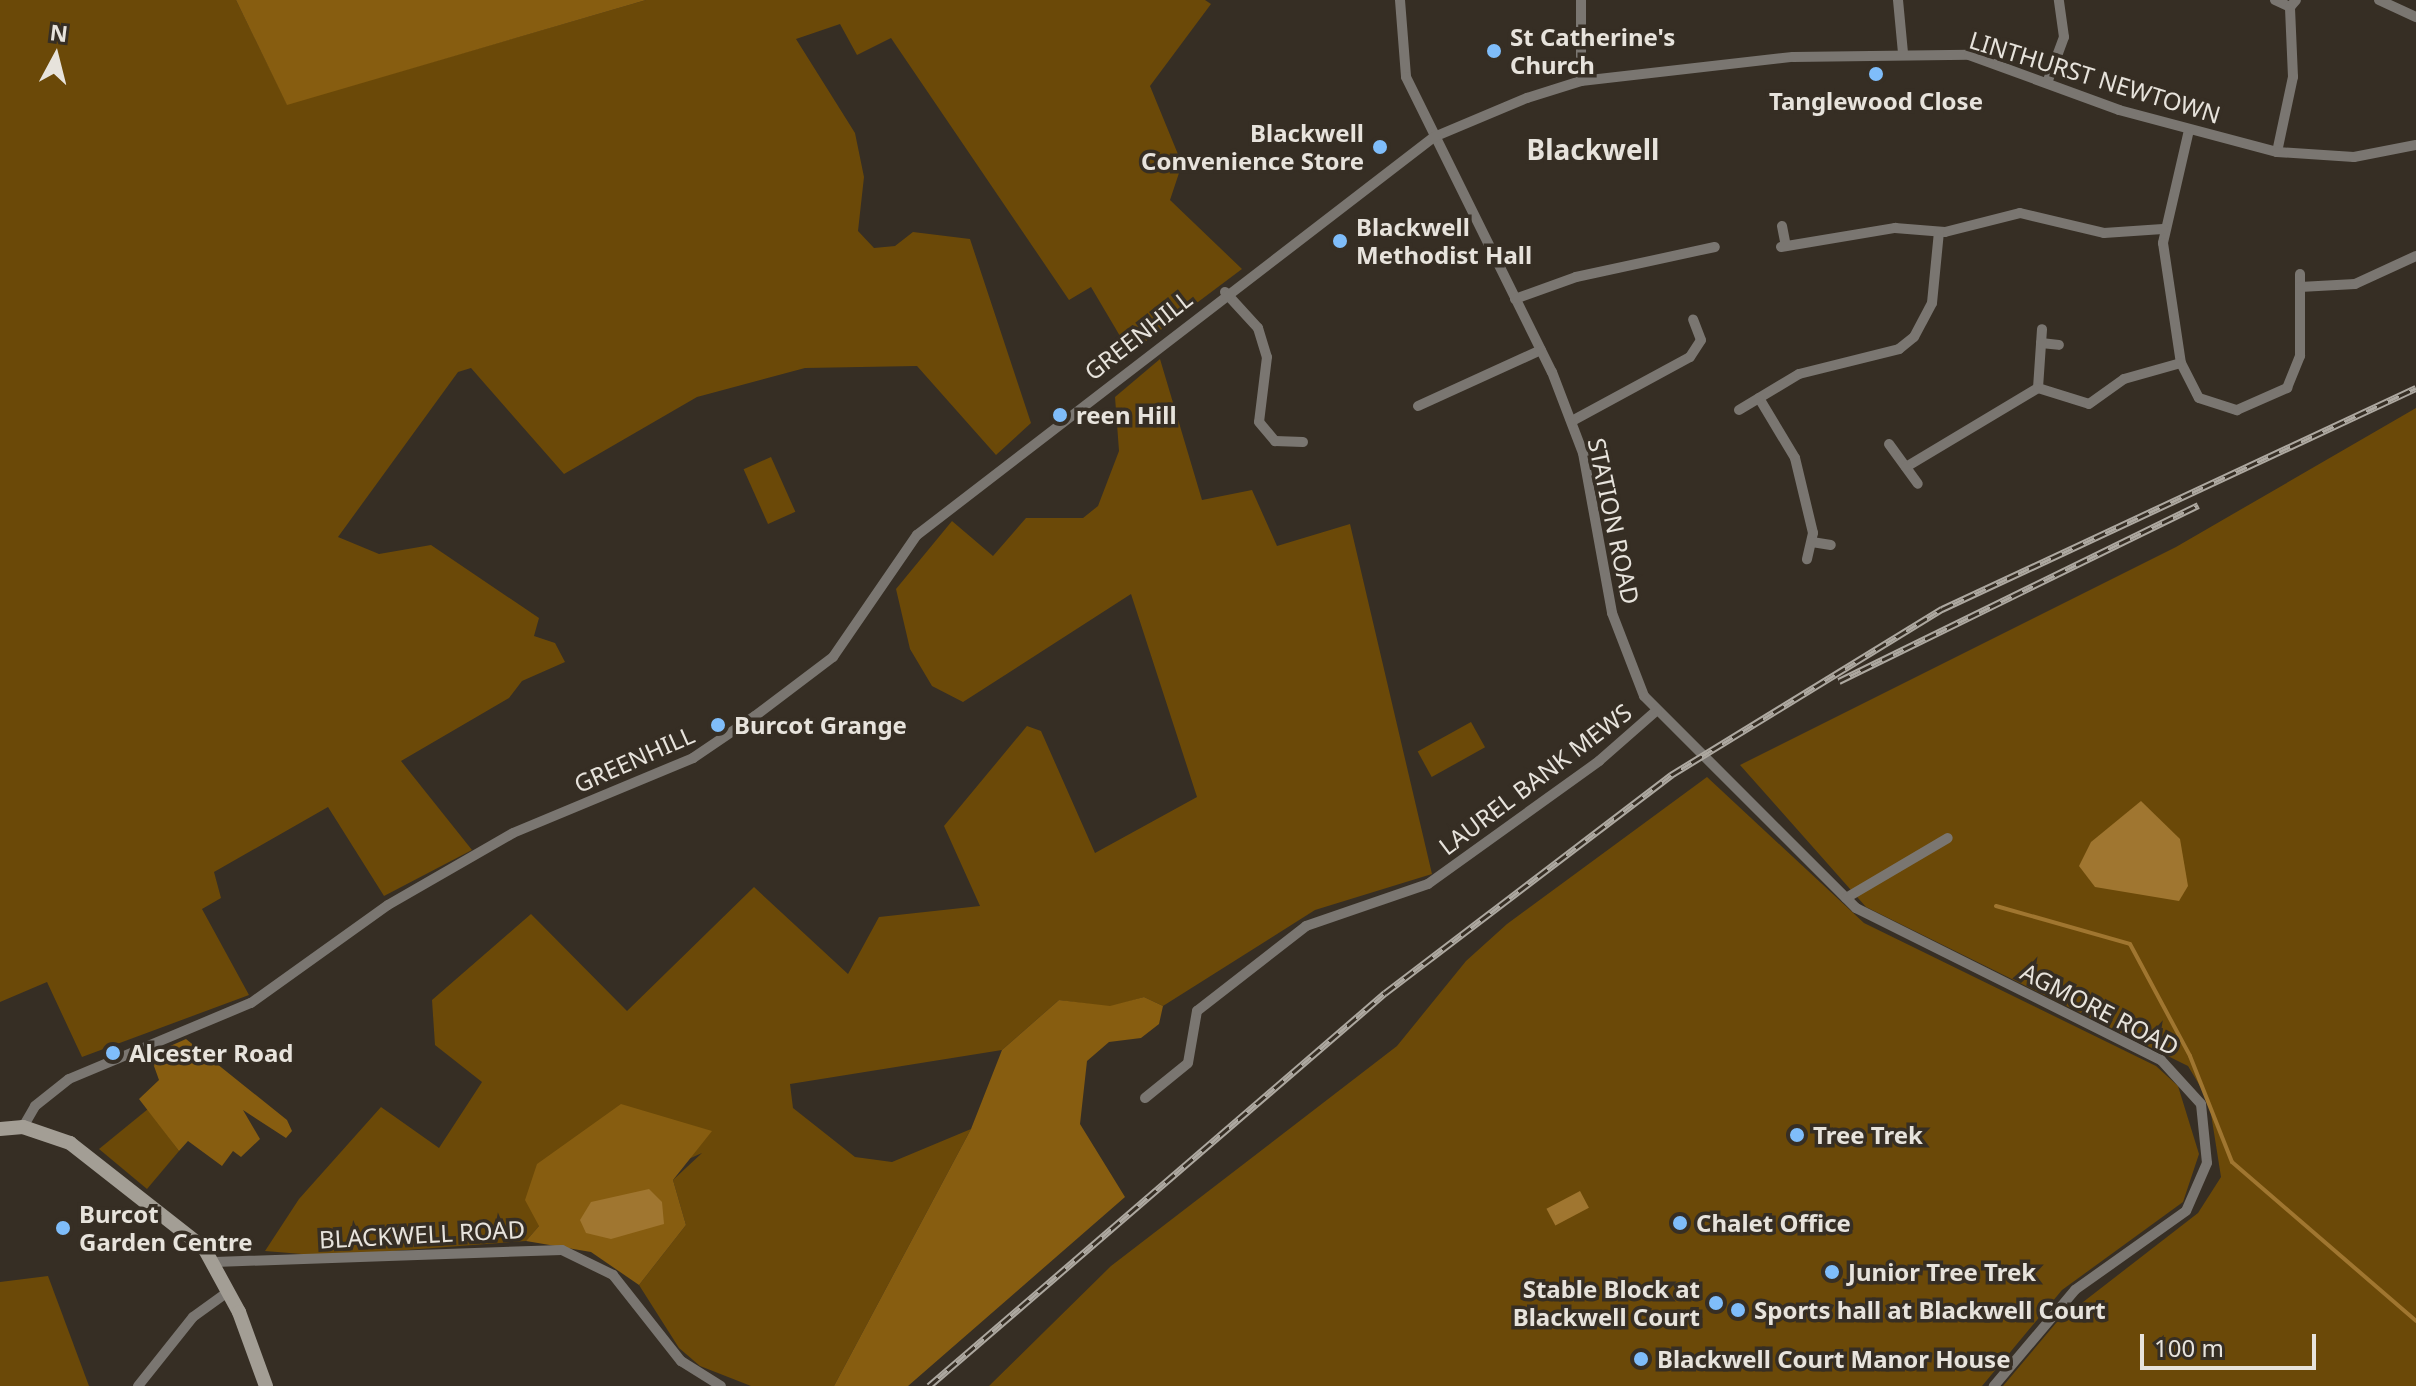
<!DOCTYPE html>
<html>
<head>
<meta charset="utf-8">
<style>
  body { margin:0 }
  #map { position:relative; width:2416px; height:1386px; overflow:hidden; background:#362e24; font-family:"Noto Sans",sans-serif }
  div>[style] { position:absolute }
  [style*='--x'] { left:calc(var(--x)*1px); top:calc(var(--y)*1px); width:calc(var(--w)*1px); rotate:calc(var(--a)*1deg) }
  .green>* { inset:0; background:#6b4908; transform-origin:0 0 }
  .forest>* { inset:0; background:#875d10 }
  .water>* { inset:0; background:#a07630; transform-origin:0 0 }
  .stream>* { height:4px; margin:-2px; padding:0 2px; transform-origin:2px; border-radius:2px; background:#a07630 }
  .minor>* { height:10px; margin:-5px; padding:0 5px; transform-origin:5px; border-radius:5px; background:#7a7671 }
  .secondary>* { height:14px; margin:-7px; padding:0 7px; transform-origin:7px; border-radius:7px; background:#a39e95 }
  .rail>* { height:7px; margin-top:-3.5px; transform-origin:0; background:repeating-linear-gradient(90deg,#362e24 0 12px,#ada8a0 0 24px); box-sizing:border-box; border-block:2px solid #ada8a0 }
  .dots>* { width:22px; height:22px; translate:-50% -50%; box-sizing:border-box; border:4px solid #362e24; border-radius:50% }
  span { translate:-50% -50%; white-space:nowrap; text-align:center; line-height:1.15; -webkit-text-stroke:7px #362e24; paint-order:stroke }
  .poi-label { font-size:24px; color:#e7e3dc; font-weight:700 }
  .left { translate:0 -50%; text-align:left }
  .right { translate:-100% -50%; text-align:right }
  .street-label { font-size:24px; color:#e7e3dc }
  .quarter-label { font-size:28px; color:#e7e3dc; font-weight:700 }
  .north { position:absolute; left:16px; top:16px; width:80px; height:80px; -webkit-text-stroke:6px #362e24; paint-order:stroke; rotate:7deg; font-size:22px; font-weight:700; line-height:32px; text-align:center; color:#e7e3dc }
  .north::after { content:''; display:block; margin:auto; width:28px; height:36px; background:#e7e3dc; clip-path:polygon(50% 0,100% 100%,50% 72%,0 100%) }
  .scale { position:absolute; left:2140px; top:1334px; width:176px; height:36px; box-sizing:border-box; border:4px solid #e7e3dc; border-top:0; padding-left:10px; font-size:24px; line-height:28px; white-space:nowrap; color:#e7e3dc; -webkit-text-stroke:6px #362e24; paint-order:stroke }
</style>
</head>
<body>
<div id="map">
  <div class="green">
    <i style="clip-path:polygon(0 0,236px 0,287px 104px,646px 0,1205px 0,1211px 4px,1150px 86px,1182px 164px,1170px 200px,1242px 269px,1130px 353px,1091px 287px,1069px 300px,891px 38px,857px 55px,840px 24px,796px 39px,855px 133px,864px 177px,858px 231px,874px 248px,895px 246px,913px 232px,970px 239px,1031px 423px,996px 455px,917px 366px,805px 368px,697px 397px,564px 474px,471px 368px,458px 372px,338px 537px,379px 554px,431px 545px,539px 618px,534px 636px,555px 643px,565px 662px,522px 681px,509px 698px,401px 761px,472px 850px,384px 896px,328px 807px,214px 872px,221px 898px,202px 909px,249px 995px,82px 1057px,47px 982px,0 1002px)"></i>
    <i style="clip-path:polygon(1160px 359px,1202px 500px,1252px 490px,1277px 546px,1350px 524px,1432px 874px,1315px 910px,1163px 1006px,1144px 997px,1110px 1007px,1059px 1000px,1002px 1050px,790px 1084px,793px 1108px,855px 1157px,892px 1162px,971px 1129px,834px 1386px,751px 1386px,700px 1366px,679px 1348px,639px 1285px,686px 1225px,673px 1180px,702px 1153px,539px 1226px,526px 1241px,326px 1256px,265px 1251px,299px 1199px,381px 1107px,439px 1148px,482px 1082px,435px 1045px,432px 1000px,531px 914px,627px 1011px,754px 887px,848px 974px,879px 917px,980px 906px,944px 826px,1027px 726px,1041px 731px,1095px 853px,1197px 797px,1131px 594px,963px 702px,932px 686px,910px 649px,896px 589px,952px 521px,993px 556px,1026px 518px,1083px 518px,1098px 506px,1119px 451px,1115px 397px)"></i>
    <i style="clip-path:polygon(2416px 408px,2416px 1386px,2003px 1386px,2056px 1323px,2198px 1213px,2221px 1177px,2209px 1101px,2188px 1066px,1866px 907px,1740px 765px,2176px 547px)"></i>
    <i style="left:771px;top:457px;width:60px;height:30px;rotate:66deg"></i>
    <i style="left:1471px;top:722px;width:29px;height:61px;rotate:61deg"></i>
    <i style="clip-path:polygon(1707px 777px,1864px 923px,2156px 1066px,2178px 1086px,2199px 1154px,2183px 1202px,2062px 1290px,1982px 1386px,989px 1386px,1111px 1266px,1397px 1046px,1466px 961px,1507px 924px)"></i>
    <i style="clip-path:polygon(148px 1109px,179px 1151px,147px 1189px,99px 1149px)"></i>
    <i style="clip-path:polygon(48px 1276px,89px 1386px,0 1386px,0 1282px)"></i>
  </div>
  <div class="forest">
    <i style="clip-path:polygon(236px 0,646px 0,287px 105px)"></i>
    <i style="clip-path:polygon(1144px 997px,1163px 1006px,1159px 1024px,1141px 1038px,1109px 1042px,1087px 1061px,1080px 1124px,1125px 1197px,908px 1386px,834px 1386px,971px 1129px,1002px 1050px,1059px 1000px,1110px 1006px)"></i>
    <i style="clip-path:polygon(186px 1039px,287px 1120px,292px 1131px,286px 1138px,243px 1110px,260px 1139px,241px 1157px,233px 1151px,222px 1166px,188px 1141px,179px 1151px,139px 1099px,159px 1080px,150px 1055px)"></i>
    <i style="clip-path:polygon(621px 1104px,712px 1131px,673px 1180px,686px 1225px,639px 1285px,591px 1252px,526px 1241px,539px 1226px,525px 1200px,537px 1164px)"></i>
  </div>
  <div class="water">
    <i style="clip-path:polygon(2141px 801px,2180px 839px,2188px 886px,2179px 901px,2095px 887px,2079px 866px,2091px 842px)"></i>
    <i style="clip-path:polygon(649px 1189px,662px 1202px,664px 1224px,611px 1239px,586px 1233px,580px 1220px,591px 1202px)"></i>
    <i style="left:1580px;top:1191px;width:19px;height:38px;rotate:62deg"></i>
  </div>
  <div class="stream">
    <i style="--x:1996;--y:906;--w:139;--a:15.8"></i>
    <i style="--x:2130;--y:944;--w:127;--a:61.8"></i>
    <i style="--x:2190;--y:1056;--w:114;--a:68.4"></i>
    <i style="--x:2232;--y:1162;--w:243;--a:40.8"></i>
  </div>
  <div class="minor">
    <i style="--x:1400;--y:0;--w:77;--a:85.5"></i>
    <i style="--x:1406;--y:77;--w:329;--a:63.7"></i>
    <i style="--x:1552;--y:372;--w:87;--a:69.1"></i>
    <i style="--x:1583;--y:453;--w:163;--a:79.7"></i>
    <i style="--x:1612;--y:613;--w:89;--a:68.9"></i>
    <i style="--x:1644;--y:696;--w:300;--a:45"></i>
    <i style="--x:1856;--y:908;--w:341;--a:26.5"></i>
    <i style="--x:2161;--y:1060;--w:59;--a:47.7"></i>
    <i style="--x:2201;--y:1104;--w:59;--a:84.2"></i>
    <i style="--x:2207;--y:1163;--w:52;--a:113.6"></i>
    <i style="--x:2186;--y:1211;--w:136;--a:144.6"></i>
    <i style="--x:2075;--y:1290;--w:126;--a:130.2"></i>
    <i style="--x:1898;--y:0;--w:53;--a:84.6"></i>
    <i style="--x:2275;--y:0;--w:17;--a:25"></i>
    <i style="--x:2379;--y:0;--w:41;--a:24.7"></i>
    <i style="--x:1581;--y:81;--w:81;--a:-90"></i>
    <i style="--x:2047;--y:83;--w:49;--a:-69.7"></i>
    <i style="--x:2064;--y:37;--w:37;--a:-98"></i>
    <i style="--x:2189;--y:130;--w:116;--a:103"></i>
    <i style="--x:2163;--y:243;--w:121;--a:81.5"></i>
    <i style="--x:2181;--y:363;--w:39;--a:63"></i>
    <i style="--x:2199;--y:398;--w:40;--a:18"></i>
    <i style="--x:2237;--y:410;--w:55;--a:-23.7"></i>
    <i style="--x:2287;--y:388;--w:35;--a:-68"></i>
    <i style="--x:2300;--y:356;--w:82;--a:-90"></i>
    <i style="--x:2277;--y:152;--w:77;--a:-78"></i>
    <i style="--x:2293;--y:77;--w:70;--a:-92.5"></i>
    <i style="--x:2290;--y:7;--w:9;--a:-49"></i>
    <i style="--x:1782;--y:226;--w:20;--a:79"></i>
    <i style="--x:1781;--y:247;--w:116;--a:-9.5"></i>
    <i style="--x:1895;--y:228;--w:50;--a:4.6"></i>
    <i style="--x:1945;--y:232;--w:77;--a:-14.2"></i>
    <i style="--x:2020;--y:213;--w:86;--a:13.4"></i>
    <i style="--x:2104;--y:233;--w:59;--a:-3.9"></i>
    <i style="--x:2300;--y:287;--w:55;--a:-3.1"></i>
    <i style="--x:2355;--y:284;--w:67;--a:-24.7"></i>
    <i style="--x:1225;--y:292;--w:49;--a:47.5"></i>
    <i style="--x:1258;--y:328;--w:30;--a:73"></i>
    <i style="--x:1267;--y:357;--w:65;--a:97"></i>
    <i style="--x:1259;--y:422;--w:25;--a:50"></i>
    <i style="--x:1275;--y:441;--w:28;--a:2"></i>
    <i style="--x:1515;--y:299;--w:65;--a:-19.8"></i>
    <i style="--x:1576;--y:277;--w:142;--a:-12.2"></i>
    <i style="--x:2041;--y:343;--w:18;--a:6"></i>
    <i style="--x:2038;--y:388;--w:59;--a:-86.1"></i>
    <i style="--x:1759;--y:398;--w:70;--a:59"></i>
    <i style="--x:1795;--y:458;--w:77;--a:76.5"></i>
    <i style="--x:1813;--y:533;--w:27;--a:103"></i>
    <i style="--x:1418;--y:406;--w:135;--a:-24.5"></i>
    <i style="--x:1739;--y:410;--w:70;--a:-31"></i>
    <i style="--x:1799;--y:374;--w:103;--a:-14"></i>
    <i style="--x:1899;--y:349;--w:19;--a:-39"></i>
    <i style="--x:1914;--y:337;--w:38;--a:-62"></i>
    <i style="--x:1932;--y:303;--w:71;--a:-84.4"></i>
    <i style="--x:1572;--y:421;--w:134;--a:-28.5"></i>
    <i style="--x:1690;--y:357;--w:20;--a:-57"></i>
    <i style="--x:1701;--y:340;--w:22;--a:-111"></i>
    <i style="--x:1889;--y:444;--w:49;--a:54.1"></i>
    <i style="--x:1906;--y:467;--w:154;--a:-30.9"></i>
    <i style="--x:2038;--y:388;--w:53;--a:17.4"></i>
    <i style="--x:2089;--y:404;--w:43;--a:-35.5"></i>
    <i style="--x:2124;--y:379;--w:59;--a:-15.7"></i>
    <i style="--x:1812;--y:542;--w:19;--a:9"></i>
    <i style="--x:1846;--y:898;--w:118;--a:-30.5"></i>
    <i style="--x:1145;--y:1098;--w:55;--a:-39.1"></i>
    <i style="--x:1188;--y:1063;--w:53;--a:-80.2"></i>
    <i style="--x:1197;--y:1011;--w:138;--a:-37.9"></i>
    <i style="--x:1306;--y:926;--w:129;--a:-19"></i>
    <i style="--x:1428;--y:884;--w:211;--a:-35.7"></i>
    <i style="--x:1599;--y:761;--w:77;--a:-41.3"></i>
    <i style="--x:23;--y:1127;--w:24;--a:-60"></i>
    <i style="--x:35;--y:1106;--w:43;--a:-38.5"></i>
    <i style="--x:69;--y:1079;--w:197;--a:-22.7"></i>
    <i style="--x:251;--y:1003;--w:168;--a:-35.6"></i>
    <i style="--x:388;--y:905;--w:144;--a:-29.9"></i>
    <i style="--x:513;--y:833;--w:195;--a:-22.6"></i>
    <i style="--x:693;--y:758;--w:75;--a:-34.1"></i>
    <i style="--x:755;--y:716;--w:98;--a:-37.1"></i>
    <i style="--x:833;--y:657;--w:148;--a:-55.5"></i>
    <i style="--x:917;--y:535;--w:652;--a:-37.59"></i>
    <i style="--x:1434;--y:137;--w:101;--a:-22.8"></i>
    <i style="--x:1527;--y:98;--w:57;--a:-17.5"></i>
    <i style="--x:1581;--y:81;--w:213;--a:-6.5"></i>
    <i style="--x:1793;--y:57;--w:176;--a:-0.7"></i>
    <i style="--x:1969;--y:55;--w:160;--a:20.1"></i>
    <i style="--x:2119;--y:110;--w:163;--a:14.9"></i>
    <i style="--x:2277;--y:152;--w:77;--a:3.7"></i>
    <i style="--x:2354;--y:157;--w:63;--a:-11"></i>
    <i style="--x:215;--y:1262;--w:347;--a:-2"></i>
    <i style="--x:562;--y:1250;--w:57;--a:26.1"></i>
    <i style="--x:613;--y:1275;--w:110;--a:51.7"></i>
    <i style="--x:681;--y:1361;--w:47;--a:32"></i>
    <i style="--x:138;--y:1386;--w:88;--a:-51.4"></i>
    <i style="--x:193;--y:1317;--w:44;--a:-35.8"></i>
  </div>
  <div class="secondary">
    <i style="--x:0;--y:1129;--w:23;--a:-5"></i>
    <i style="--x:23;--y:1127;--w:50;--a:18.8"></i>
    <i style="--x:70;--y:1143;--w:170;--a:38.1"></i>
    <i style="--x:204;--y:1248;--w:73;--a:61.3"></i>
    <i style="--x:239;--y:1312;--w:79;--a:70"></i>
  </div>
  <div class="rail">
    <i style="--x:1839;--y:681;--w:400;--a:-26.1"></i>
    <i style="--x:929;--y:1386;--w:602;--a:-40.76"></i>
    <i style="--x:1385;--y:993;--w:360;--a:-37.3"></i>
    <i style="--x:1671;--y:775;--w:318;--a:-31.5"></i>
    <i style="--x:1942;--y:609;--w:523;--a:-25"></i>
  </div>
  <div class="dots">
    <i style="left:1494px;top:51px;background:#7fbdfa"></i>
    <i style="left:1876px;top:74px;background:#7fbdfa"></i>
    <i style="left:1380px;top:147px;background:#7fbdfa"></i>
    <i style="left:1340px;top:241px;background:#7fbdfa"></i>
    <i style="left:1060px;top:415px;background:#7fbdfa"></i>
    <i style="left:718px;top:725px;background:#7fbdfa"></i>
    <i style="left:113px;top:1053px;background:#7fbdfa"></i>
    <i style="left:1797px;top:1135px;background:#7fbdfa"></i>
    <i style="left:1680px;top:1223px;background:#7fbdfa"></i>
    <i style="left:63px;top:1228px;background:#7fbdfa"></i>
    <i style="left:1832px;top:1272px;background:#7fbdfa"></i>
    <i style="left:1716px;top:1303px;background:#7fbdfa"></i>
    <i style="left:1738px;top:1310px;background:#7fbdfa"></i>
    <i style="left:1641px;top:1359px;background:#7fbdfa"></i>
  </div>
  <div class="poi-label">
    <span class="left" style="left:1510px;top:51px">St Catherine's<br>Church</span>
    <span style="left:1876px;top:101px">Tanglewood Close</span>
    <span class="right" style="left:1364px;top:147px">Blackwell<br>Convenience Store</span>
    <span class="left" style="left:1356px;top:241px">Blackwell<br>Methodist Hall</span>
    <span class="left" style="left:1076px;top:415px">reen Hill</span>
    <span class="left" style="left:734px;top:725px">Burcot Grange</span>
    <span class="left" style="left:129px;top:1053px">Alcester Road</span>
    <span class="left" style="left:1813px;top:1135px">Tree Trek</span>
    <span class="left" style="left:79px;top:1228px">Burcot<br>Garden Centre</span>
    <span class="left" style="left:1696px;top:1223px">Chalet Office</span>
    <span class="left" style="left:1848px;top:1272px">Junior Tree Trek</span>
    <span class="right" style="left:1700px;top:1303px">Stable Block at<br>Blackwell Court</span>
    <span class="left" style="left:1754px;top:1310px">Sports hall at Blackwell Court</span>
    <span class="left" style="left:1657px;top:1359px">Blackwell Court Manor House</span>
  </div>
  <div class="street-label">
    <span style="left:2095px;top:77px;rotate:17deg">LINTHURST NEWTOWN</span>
    <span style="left:1138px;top:335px;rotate:-38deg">GREENHILL</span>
    <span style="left:1614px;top:521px;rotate:78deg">STATION ROAD</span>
    <span style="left:634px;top:759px;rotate:-24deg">GREENHILL</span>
    <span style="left:1535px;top:779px;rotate:-37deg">LAUREL BANK MEWS</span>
    <span style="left:2100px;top:1009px;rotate:27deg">AGMORE ROAD</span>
    <span style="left:422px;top:1234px;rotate:-3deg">BLACKWELL ROAD</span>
  </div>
  <div class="quarter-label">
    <span style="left:1593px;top:149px">Blackwell</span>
  </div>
  <div class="north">N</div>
  <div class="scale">100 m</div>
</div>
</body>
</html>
